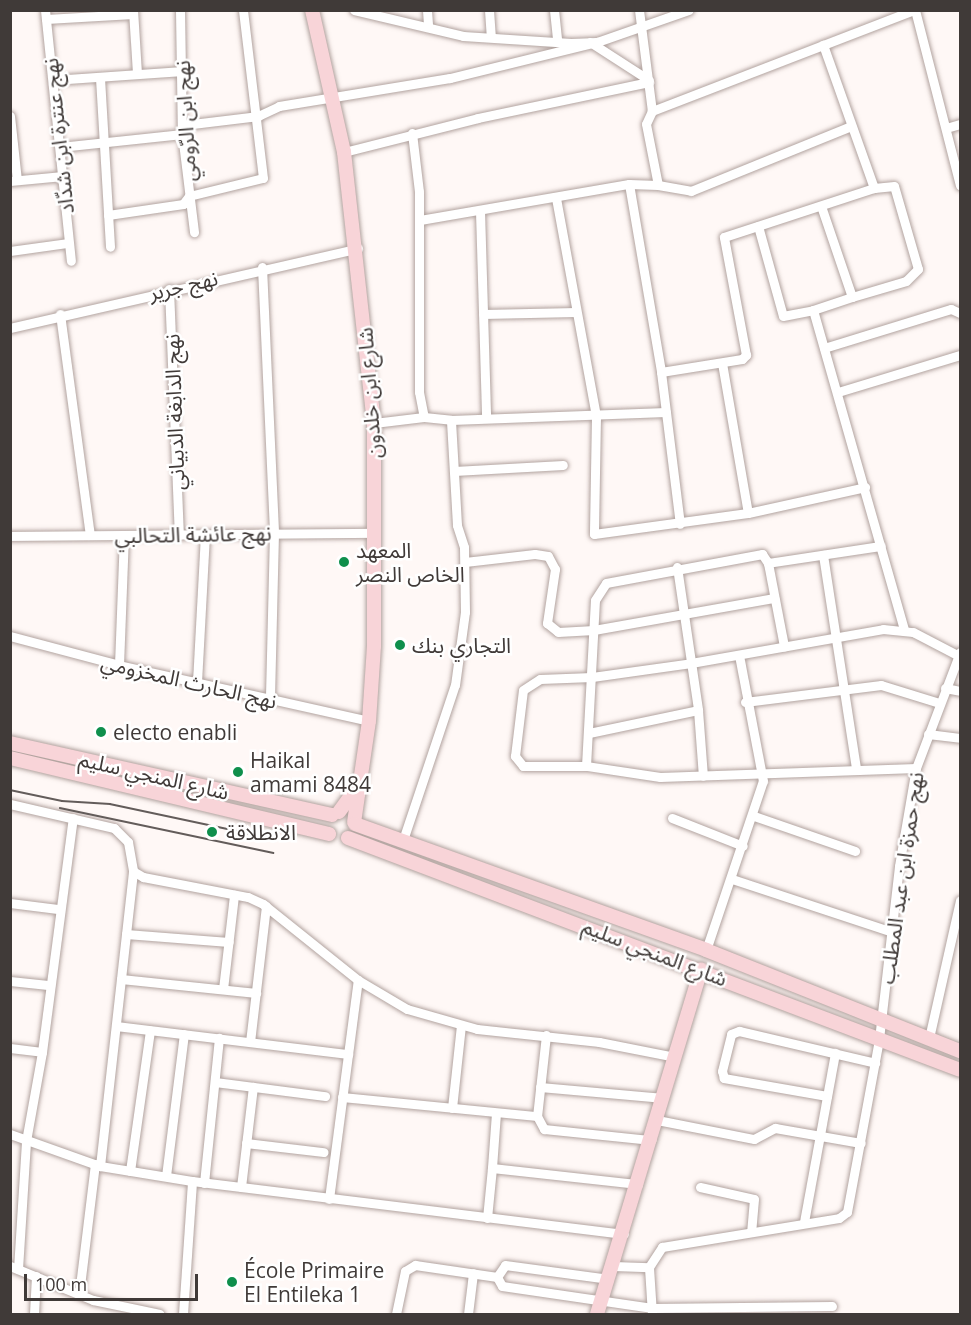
<!DOCTYPE html>
<html>
<head>
<meta charset="utf-8">
<style>
  body { margin:0 }
  #map { position:relative; width:971px; height:1325px; overflow:hidden; background:#fff8f6; font-family:"Open Sans","Noto Sans Arabic",sans-serif }
  div>[style] { position:absolute }
  [style*='--x'] { left:calc(var(--x)*1px); top:calc(var(--y)*1px); width:calc(var(--w)*1px); rotate:calc(var(--a)*1deg) }
  .roads { filter:drop-shadow(0 0 2px #b2a39f) drop-shadow(0 0 2px #b2a39f) }
  .street>* { height:9px; margin:-4.5px; padding:0 4.5px; transform-origin:4.5px; border-radius:4.5px; background:#fff }
  .secondary>* { height:14px; margin:-7px; padding:0 7px; transform-origin:7px; border-radius:7px; background:#f8d4d8 }
  .tram>* { height:1.5px; margin:-0.75px; padding:0 0.75px; transform-origin:0.75px; border-radius:0.75px; background:#635c5a }
  .dots>* { width:16px; height:16px; translate:-50% -50%; box-sizing:border-box; border:3px solid #fff; border-radius:50% }
  span { translate:-50% -50%; white-space:nowrap; text-align:center; line-height:1.15; -webkit-text-stroke:5px #fff; paint-order:stroke }
  .street-label { font-size:21px; color:#403a38 }
  .poi-label { font-size:21px; color:#403a38 }
  .left { translate:0 -50%; text-align:left }
  .frame { position:absolute; inset:0; border:12px solid #403a38; pointer-events:none }
  .scale { position:absolute; left:24px; top:1274px; width:174px; height:27px; box-sizing:border-box; border:3px solid #403a38; border-top:0; padding-left:8px; font-size:18px; line-height:21px; white-space:nowrap; color:#403a38; -webkit-text-stroke:4px #fff; paint-order:stroke }
</style>
</head>
<body>
<div id="map">
  <div class="roads">
    <div class="street">
      <i style="--x:45;--y:10;--w:252;--a:84.1"></i>
      <i style="--x:133;--y:10;--w:63;--a:86.4"></i>
      <i style="--x:180;--y:10;--w:124;--a:89.1"></i>
      <i style="--x:182;--y:134;--w:99;--a:83"></i>
      <i style="--x:354;--y:10;--w:112;--a:13.4"></i>
      <i style="--x:463;--y:36;--w:108;--a:3.7"></i>
      <i style="--x:571;--y:43;--w:26;--a:-2"></i>
      <i style="--x:597;--y:42;--w:97;--a:-19.2"></i>
      <i style="--x:427;--y:10;--w:16;--a:86"></i>
      <i style="--x:489;--y:10;--w:27;--a:86"></i>
      <i style="--x:554;--y:10;--w:31;--a:84"></i>
      <i style="--x:639;--y:10;--w:102;--a:82.7"></i>
      <i style="--x:652;--y:111;--w:14;--a:115"></i>
      <i style="--x:646;--y:124;--w:62;--a:78.9"></i>
      <i style="--x:658;--y:185;--w:34;--a:10"></i>
      <i style="--x:691;--y:191;--w:173;--a:-22.1"></i>
      <i style="--x:915;--y:10;--w:181;--a:75.6"></i>
      <i style="--x:46;--y:19;--w:87;--a:-3.3"></i>
      <i style="--x:590;--y:42;--w:70;--a:32.8"></i>
      <i style="--x:100;--y:78;--w:169;--a:86.6"></i>
      <i style="--x:53;--y:80;--w:130;--a:-4"></i>
      <i style="--x:652;--y:111;--w:281;--a:-21.1"></i>
      <i style="--x:10;--y:116;--w:64;--a:83.8"></i>
      <i style="--x:184;--y:125;--w:75;--a:-6.9"></i>
      <i style="--x:258;--y:116;--w:23;--a:-25"></i>
      <i style="--x:279;--y:106;--w:173;--a:-9.3"></i>
      <i style="--x:450;--y:78;--w:151;--a:-13.8"></i>
      <i style="--x:946;--y:128;--w:15;--a:-16"></i>
      <i style="--x:412;--y:133;--w:59;--a:83.2"></i>
      <i style="--x:419;--y:192;--w:200;--a:90"></i>
      <i style="--x:419;--y:392;--w:25;--a:79"></i>
      <i style="--x:60;--y:147;--w:123;--a:-6.1"></i>
      <i style="--x:344;--y:152;--w:138;--a:-14.2"></i>
      <i style="--x:478;--y:118;--w:175;--a:-11.9"></i>
      <i style="--x:10;--y:181;--w:53;--a:-5.4"></i>
      <i style="--x:629;--y:184;--w:191;--a:80.3"></i>
      <i style="--x:661;--y:372;--w:153;--a:82.9"></i>
      <i style="--x:556;--y:198;--w:222;--a:79.6"></i>
      <i style="--x:596;--y:416;--w:118;--a:91"></i>
      <i style="--x:594;--y:534;--w:155;--a:-7.8"></i>
      <i style="--x:748;--y:513;--w:120;--a:-12.5"></i>
      <i style="--x:480;--y:211;--w:207;--a:88.3"></i>
      <i style="--x:108;--y:215;--w:76;--a:-8.3"></i>
      <i style="--x:183;--y:204;--w:10;--a:-53"></i>
      <i style="--x:189;--y:196;--w:76;--a:-13.7"></i>
      <i style="--x:263;--y:178;--w:169;--a:-96.8"></i>
      <i style="--x:420;--y:220;--w:212;--a:-9.8"></i>
      <i style="--x:629;--y:184;--w:29;--a:2"></i>
      <i style="--x:758;--y:226;--w:93;--a:74.5"></i>
      <i style="--x:783;--y:316;--w:31;--a:-11"></i>
      <i style="--x:813;--y:310;--w:41;--a:-18.4"></i>
      <i style="--x:852;--y:297;--w:96;--a:-108.8"></i>
      <i style="--x:10;--y:251;--w:59;--a:-7.9"></i>
      <i style="--x:262;--y:267;--w:266;--a:87.4"></i>
      <i style="--x:274;--y:533;--w:167;--a:91.4"></i>
      <i style="--x:169;--y:289;--w:246;--a:87.7"></i>
      <i style="--x:852;--y:297;--w:56;--a:-16.5"></i>
      <i style="--x:906;--y:281;--w:17;--a:-45"></i>
      <i style="--x:918;--y:269;--w:86;--a:-106.1"></i>
      <i style="--x:894;--y:186;--w:20;--a:174"></i>
      <i style="--x:813;--y:310;--w:332;--a:74.1"></i>
      <i style="--x:60;--y:314;--w:223;--a:82.3"></i>
      <i style="--x:483;--y:314;--w:93;--a:-1.2"></i>
      <i style="--x:10;--y:328;--w:357;--a:-12.9"></i>
      <i style="--x:824;--y:348;--w:133;--a:-17.1"></i>
      <i style="--x:951;--y:309;--w:10;--a:24"></i>
      <i style="--x:722;--y:363;--w:152;--a:80.2"></i>
      <i style="--x:661;--y:372;--w:82;--a:-9.1"></i>
      <i style="--x:742;--y:359;--w:6;--a:-45"></i>
      <i style="--x:746;--y:355;--w:120;--a:-100.6"></i>
      <i style="--x:724;--y:237;--w:158;--a:-18.1"></i>
      <i style="--x:874;--y:188;--w:152;--a:-109.6"></i>
      <i style="--x:838;--y:392;--w:127;--a:-16.9"></i>
      <i style="--x:374;--y:423;--w:50;--a:-6.8"></i>
      <i style="--x:424;--y:417;--w:27;--a:6"></i>
      <i style="--x:451;--y:420;--w:215;--a:-2.1"></i>
      <i style="--x:454;--y:471;--w:109;--a:-3.2"></i>
      <i style="--x:10;--y:536;--w:366;--a:-0.5"></i>
      <i style="--x:823;--y:555;--w:216;--a:81.2"></i>
      <i style="--x:465;--y:562;--w:70;--a:-6.5"></i>
      <i style="--x:535;--y:554;--w:13;--a:9"></i>
      <i style="--x:548;--y:556;--w:15;--a:62"></i>
      <i style="--x:555;--y:569;--w:55;--a:98.4"></i>
      <i style="--x:547;--y:623;--w:14;--a:39"></i>
      <i style="--x:558;--y:632;--w:36;--a:-3"></i>
      <i style="--x:594;--y:630;--w:183;--a:-10.1"></i>
      <i style="--x:768;--y:563;--w:114;--a:-8.6"></i>
      <i style="--x:677;--y:567;--w:145;--a:81.6"></i>
      <i style="--x:698;--y:710;--w:66;--a:85.7"></i>
      <i style="--x:10;--y:636;--w:113;--a:14.9"></i>
      <i style="--x:119;--y:665;--w:256;--a:12.6"></i>
      <i style="--x:119;--y:665;--w:129;--a:-87.8"></i>
      <i style="--x:197;--y:682;--w:147;--a:-86.9"></i>
      <i style="--x:945;--y:688;--w:15;--a:11"></i>
      <i style="--x:745;--y:702;--w:137;--a:-7.1"></i>
      <i style="--x:881;--y:685;--w:61;--a:17.2"></i>
      <i style="--x:589;--y:733;--w:111;--a:-11.9"></i>
      <i style="--x:928;--y:734;--w:32;--a:7"></i>
      <i style="--x:586;--y:766;--w:166;--a:-86.9"></i>
      <i style="--x:595;--y:600;--w:20;--a:-57"></i>
      <i style="--x:606;--y:583;--w:159;--a:-10.5"></i>
      <i style="--x:762;--y:554;--w:11;--a:56"></i>
      <i style="--x:768;--y:563;--w:85;--a:79.1"></i>
      <i style="--x:916;--y:768;--w:256;--a:178"></i>
      <i style="--x:660;--y:777;--w:75;--a:-171.5"></i>
      <i style="--x:586;--y:766;--w:63;--a:180"></i>
      <i style="--x:523;--y:766;--w:13;--a:-129"></i>
      <i style="--x:515;--y:756;--w:66;--a:-83.1"></i>
      <i style="--x:523;--y:690;--w:20;--a:-33"></i>
      <i style="--x:540;--y:679;--w:52;--a:-2.2"></i>
      <i style="--x:592;--y:677;--w:100;--a:-8"></i>
      <i style="--x:691;--y:663;--w:195;--a:-10"></i>
      <i style="--x:883;--y:629;--w:30;--a:6"></i>
      <i style="--x:913;--y:632;--w:52;--a:27.6"></i>
      <i style="--x:10;--y:804;--w:107;--a:13"></i>
      <i style="--x:114;--y:828;--w:20;--a:45"></i>
      <i style="--x:128;--y:842;--w:29;--a:80"></i>
      <i style="--x:133;--y:871;--w:12;--a:31"></i>
      <i style="--x:143;--y:877;--w:107;--a:10.8"></i>
      <i style="--x:248;--y:897;--w:17;--a:25"></i>
      <i style="--x:263;--y:904;--w:122;--a:38.7"></i>
      <i style="--x:358;--y:980;--w:57;--a:30.6"></i>
      <i style="--x:407;--y:1009;--w:73;--a:15.9"></i>
      <i style="--x:477;--y:1029;--w:123;--a:6.1"></i>
      <i style="--x:599;--y:1042;--w:77;--a:11.2"></i>
      <i style="--x:754;--y:816;--w:107;--a:19.1"></i>
      <i style="--x:672;--y:818;--w:76;--a:21.5"></i>
      <i style="--x:403;--y:840;--w:163;--a:-71.5"></i>
      <i style="--x:455;--y:685;--w:74;--a:-82.2"></i>
      <i style="--x:465;--y:612;--w:65;--a:-90.9"></i>
      <i style="--x:464;--y:547;--w:23;--a:-108"></i>
      <i style="--x:457;--y:525;--w:105;--a:-93.3"></i>
      <i style="--x:732;--y:879;--w:169;--a:18.3"></i>
      <i style="--x:10;--y:903;--w:48;--a:7.1"></i>
      <i style="--x:126;--y:934;--w:103;--a:4.4"></i>
      <i style="--x:706;--y:950;--w:178;--a:-71.4"></i>
      <i style="--x:763;--y:781;--w:128;--a:-100.8"></i>
      <i style="--x:121;--y:979;--w:136;--a:5.9"></i>
      <i style="--x:10;--y:981;--w:38;--a:6"></i>
      <i style="--x:223;--y:989;--w:95;--a:-83.3"></i>
      <i style="--x:116;--y:1026;--w:234;--a:6.9"></i>
      <i style="--x:546;--y:1035;--w:81;--a:96.3"></i>
      <i style="--x:537;--y:1116;--w:15;--a:62"></i>
      <i style="--x:544;--y:1129;--w:108;--a:5.9"></i>
      <i style="--x:929;--y:1038;--w:141;--a:-77.3"></i>
      <i style="--x:250;--y:1042;--w:137;--a:-83.3"></i>
      <i style="--x:10;--y:1048;--w:32;--a:7"></i>
      <i style="--x:215;--y:1082;--w:111;--a:7.3"></i>
      <i style="--x:540;--y:1087;--w:124;--a:5.1"></i>
      <i style="--x:827;--y:1096;--w:105;--a:-170.1"></i>
      <i style="--x:724;--y:1078;--w:7;--a:-106"></i>
      <i style="--x:722;--y:1071;--w:38;--a:-76"></i>
      <i style="--x:731;--y:1034;--w:9;--a:-21"></i>
      <i style="--x:739;--y:1031;--w:140;--a:13.2"></i>
      <i style="--x:342;--y:1097;--w:196;--a:5.6"></i>
      <i style="--x:452;--y:1108;--w:83;--a:-83.8"></i>
      <i style="--x:496;--y:1113;--w:55;--a:94.2"></i>
      <i style="--x:492;--y:1168;--w:147;--a:6.3"></i>
      <i style="--x:657;--y:1120;--w:99;--a:11.1"></i>
      <i style="--x:754;--y:1139;--w:24;--a:-28"></i>
      <i style="--x:775;--y:1128;--w:87;--a:9.9"></i>
      <i style="--x:10;--y:1134;--w:96;--a:19.6"></i>
      <i style="--x:100;--y:1166;--w:93;--a:9.3"></i>
      <i style="--x:192;--y:1181;--w:435;--a:7"></i>
      <i style="--x:246;--y:1143;--w:78;--a:6.7"></i>
      <i style="--x:100;--y:1166;--w:297;--a:-83.6"></i>
      <i style="--x:130;--y:1171;--w:142;--a:-81.9"></i>
      <i style="--x:166;--y:1176;--w:143;--a:-82.8"></i>
      <i style="--x:204;--y:1183;--w:146;--a:-84.1"></i>
      <i style="--x:241;--y:1187;--w:101;--a:-83.2"></i>
      <i style="--x:700;--y:1187;--w:55;--a:12.5"></i>
      <i style="--x:754;--y:1199;--w:32;--a:95"></i>
      <i style="--x:329;--y:1199;--w:221;--a:-82.5"></i>
      <i style="--x:487;--y:1218;--w:50;--a:-84.3"></i>
      <i style="--x:804;--y:1222;--w:172;--a:-79.6"></i>
      <i style="--x:10;--y:1266;--w:90;--a:22.3"></i>
      <i style="--x:93;--y:1300;--w:68;--a:11.8"></i>
      <i style="--x:613;--y:1266;--w:36;--a:2"></i>
      <i style="--x:18;--y:1269;--w:128;--a:-86.4"></i>
      <i style="--x:26;--y:1141;--w:90;--a:-79.8"></i>
      <i style="--x:42;--y:1052;--w:236;--a:-82.5"></i>
      <i style="--x:497;--y:1277;--w:14;--a:-56"></i>
      <i style="--x:505;--y:1265;--w:105;--a:7.7"></i>
      <i style="--x:79;--y:1294;--w:131;--a:-83"></i>
      <i style="--x:34;--y:1314;--w:38;--a:-87"></i>
      <i style="--x:183;--y:1314;--w:133;--a:-86.1"></i>
      <i style="--x:396;--y:1314;--w:44;--a:-78.2"></i>
      <i style="--x:405;--y:1271;--w:12;--a:-31"></i>
      <i style="--x:415;--y:1265;--w:83;--a:8.3"></i>
      <i style="--x:497;--y:1277;--w:10;--a:61"></i>
      <i style="--x:502;--y:1286;--w:152;--a:8.3"></i>
      <i style="--x:652;--y:1308;--w:180;--a:-0.6"></i>
      <i style="--x:468;--y:1314;--w:41;--a:-83"></i>
      <i style="--x:652;--y:1314;--w:47;--a:-93.7"></i>
      <i style="--x:649;--y:1267;--w:24;--a:-57"></i>
      <i style="--x:662;--y:1247;--w:179;--a:-9.3"></i>
      <i style="--x:839;--y:1218;--w:10;--a:-37"></i>
      <i style="--x:847;--y:1212;--w:176;--a:-79.5"></i>
      <i style="--x:879;--y:1039;--w:174;--a:-83.4"></i>
      <i style="--x:899;--y:866;--w:99;--a:-80.2"></i>
      <i style="--x:916;--y:768;--w:124;--a:-69.2"></i>
    </div>
    <div class="secondary">
      <i style="--x:312;--y:10;--w:146;--a:77.3"></i>
      <i style="--x:344;--y:152;--w:273;--a:83.7"></i>
      <i style="--x:374;--y:423;--w:223;--a:90"></i>
      <i style="--x:374;--y:646;--w:75;--a:93.8"></i>
      <i style="--x:369;--y:721;--w:102;--a:98.4"></i>
      <i style="--x:10;--y:743;--w:330;--a:12.6"></i>
      <i style="--x:10;--y:758;--w:328;--a:13.4"></i>
      <i style="--x:339;--y:812;--w:36;--a:-54"></i>
      <i style="--x:355;--y:824;--w:373;--a:19.7"></i>
      <i style="--x:706;--y:950;--w:273;--a:21.7"></i>
      <i style="--x:348;--y:838;--w:654;--a:20.76"></i>
      <i style="--x:597;--y:1314;--w:360;--a:-73.2"></i>
    </div>
  </div>
  <div class="tram">
    <i style="--x:10;--y:790;--w:53;--a:11.9"></i>
    <i style="--x:62;--y:801;--w:48;--a:3.6"></i>
    <i style="--x:110;--y:804;--w:169;--a:12"></i>
    <i style="--x:60;--y:808;--w:218;--a:11.9"></i>
  </div>
  <div class="dots">
    <i style="left:344px;top:562px;background:#0f8f4c"></i>
    <i style="left:400px;top:645px;background:#0f8f4c"></i>
    <i style="left:101px;top:732px;background:#0f8f4c"></i>
    <i style="left:238px;top:772px;background:#0f8f4c"></i>
    <i style="left:212px;top:832px;background:#0f8f4c"></i>
    <i style="left:232px;top:1282px;background:#0f8f4c"></i>
  </div>
  <div class="street-label">
    <span style="left:185px;top:121px;rotate:-93deg">نهج ابن الرّومي</span>
    <span style="left:58px;top:136px;rotate:-96deg">نهج عنترة ابن شدّاد</span>
    <span style="left:183px;top:285px;rotate:-13deg">نهج جرير</span>
    <span style="left:369px;top:393px;rotate:-94deg">شارع ابن خلدون</span>
    <span style="left:174px;top:412px;rotate:-92deg">نهج الدابغة الدبياني</span>
    <span style="left:193px;top:534px;rotate:-1deg">نهج عائشة التحالبي</span>
    <span style="left:189px;top:681px;rotate:13deg">نهج الحارث المخزومي</span>
    <span style="left:154px;top:775px;rotate:13deg">شارع المنجي سليم</span>
    <span style="left:901px;top:878px;rotate:-82deg">نهج حمزة ابن عبد المطلب</span>
    <span style="left:655px;top:952px;rotate:21deg">شارع المنجي سليم</span>
  </div>
  <div class="poi-label">
    <span class="left" style="left:356px;top:562px">المعهد<br>الخاص النصر</span>
    <span class="left" style="left:412px;top:645px">التجاري بنك</span>
    <span class="left" style="left:113px;top:732px">electo enabli</span>
    <span class="left" style="left:250px;top:772px">Haikal<br>amami 8484</span>
    <span class="left" style="left:226px;top:832px">الانطلاقة</span>
    <span class="left" style="left:244px;top:1282px">École Primaire<br>El Entileka 1</span>
  </div>
  <div class="frame"></div>
  <div class="scale">100 m</div>
</div>
</body>
</html>
